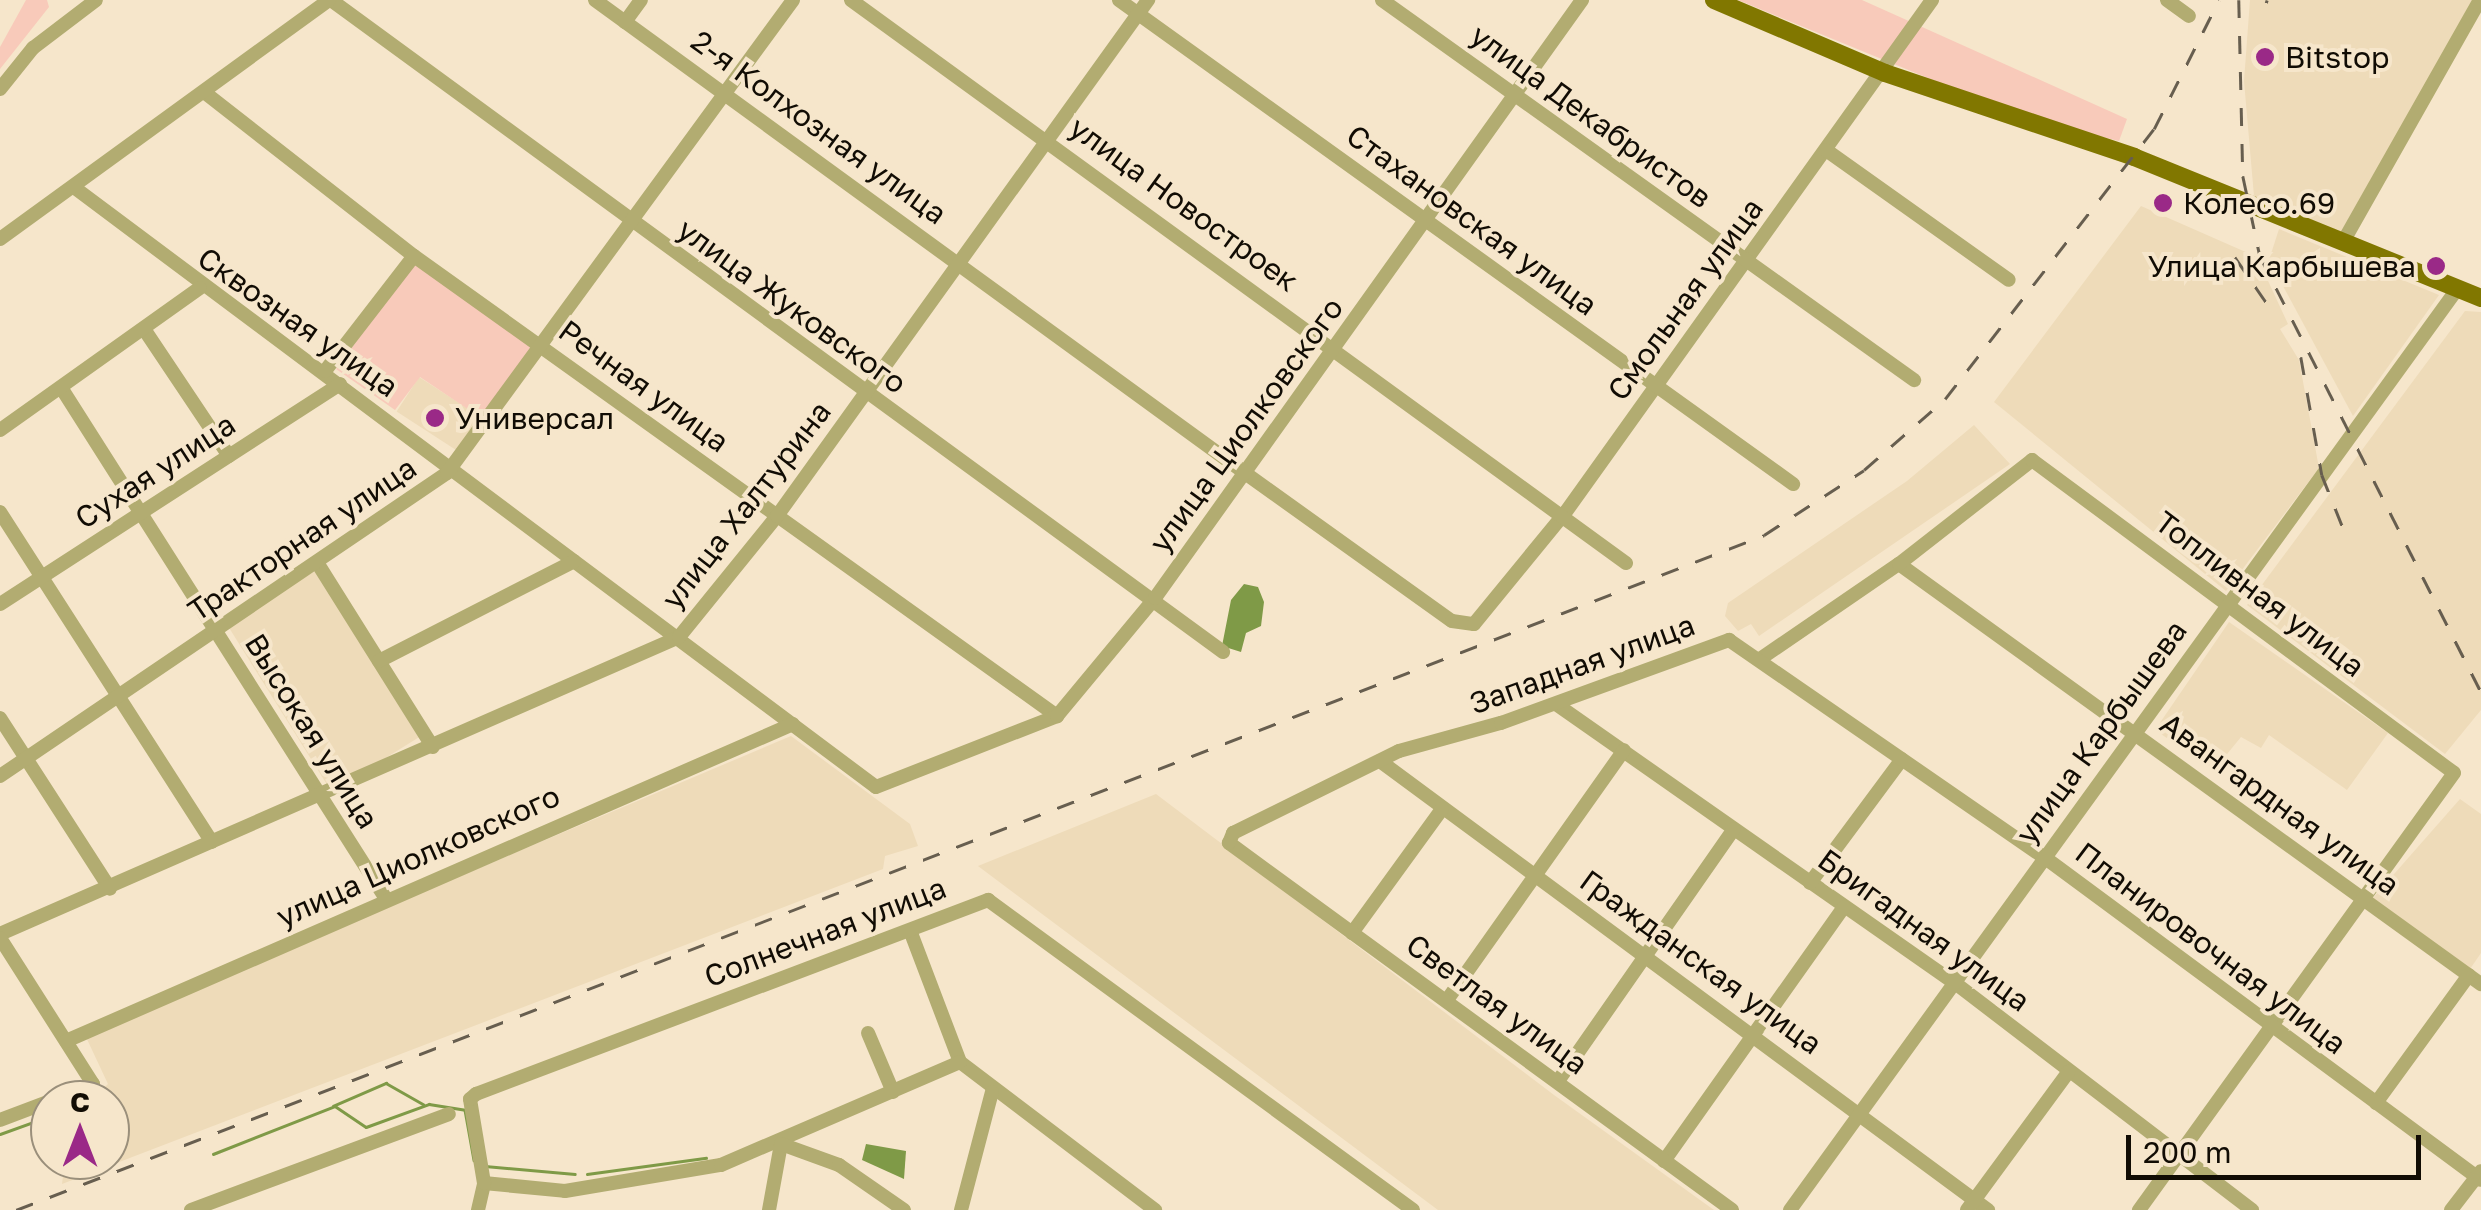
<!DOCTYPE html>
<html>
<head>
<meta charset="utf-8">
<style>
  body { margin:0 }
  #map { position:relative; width:2481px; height:1210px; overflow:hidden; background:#f6e6cb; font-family:"Golos Text",sans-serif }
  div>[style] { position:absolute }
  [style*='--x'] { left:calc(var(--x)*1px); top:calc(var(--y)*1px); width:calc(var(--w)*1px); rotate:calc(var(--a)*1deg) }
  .built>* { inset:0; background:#eedbb9; transform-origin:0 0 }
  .green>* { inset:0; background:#f8caba }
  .water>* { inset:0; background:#7f9a47 }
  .stream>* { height:2.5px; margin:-1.25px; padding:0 1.25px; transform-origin:1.25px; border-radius:1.25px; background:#7f9a47 }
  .minor>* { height:14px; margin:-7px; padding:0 7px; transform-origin:7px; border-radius:7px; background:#b2ac71 }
  .major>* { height:18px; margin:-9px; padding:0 9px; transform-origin:9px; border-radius:9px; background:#817700 }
  .rail>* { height:2.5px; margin-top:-1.25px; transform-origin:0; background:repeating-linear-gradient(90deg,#675e4f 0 18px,transparent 0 36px) }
  .dots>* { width:28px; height:28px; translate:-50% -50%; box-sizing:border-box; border:5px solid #f6e6cb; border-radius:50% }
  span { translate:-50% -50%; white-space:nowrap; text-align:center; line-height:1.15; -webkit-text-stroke:8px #f6e6cb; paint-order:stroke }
  .poi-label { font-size:30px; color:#110c04 }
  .left { translate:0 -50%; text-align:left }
  .right { translate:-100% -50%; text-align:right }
  .street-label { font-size:30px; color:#110c04 }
  .north { position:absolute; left:30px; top:1080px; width:100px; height:100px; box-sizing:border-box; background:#f6e6cb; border:2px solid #9a8f7b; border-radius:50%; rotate:0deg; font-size:28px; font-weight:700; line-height:40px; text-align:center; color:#110c04 }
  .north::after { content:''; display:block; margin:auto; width:35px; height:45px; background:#9a2987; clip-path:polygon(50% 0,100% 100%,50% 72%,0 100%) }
  .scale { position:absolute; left:2126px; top:1135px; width:295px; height:45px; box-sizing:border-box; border:5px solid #110c04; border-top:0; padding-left:12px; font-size:30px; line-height:35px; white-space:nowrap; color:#110c04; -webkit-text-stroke:8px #f6e6cb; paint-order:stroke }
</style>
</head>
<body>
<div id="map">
  <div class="built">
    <i style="clip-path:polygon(2250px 0,2474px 0,2339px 235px,2254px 196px,2244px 81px)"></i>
    <i style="clip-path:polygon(2141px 206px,2257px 257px,2288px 324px,2280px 329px,2299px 360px,2319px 468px,2226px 591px,1994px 402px)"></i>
    <i style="clip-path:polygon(2279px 229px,2439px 295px,2353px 416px,2269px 260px)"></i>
    <i style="clip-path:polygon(2465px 311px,2481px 312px,2481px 710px,2445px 754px,2247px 605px)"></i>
    <i style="left:419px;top:377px;width:74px;height:41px;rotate:33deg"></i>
    <i style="clip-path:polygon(1974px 425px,2010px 464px,1759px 636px,1751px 624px,1738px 631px,1725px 616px,1728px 603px,1907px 481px)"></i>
    <i style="left:315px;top:571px;width:196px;height:103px;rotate:58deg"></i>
    <i style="clip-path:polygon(2229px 622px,2388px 733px,2347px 790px,2269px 735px,2261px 748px,2241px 737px,2214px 770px,2155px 730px)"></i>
    <i style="clip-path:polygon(791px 736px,910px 824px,918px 846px,885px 856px,883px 869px,62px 1184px,65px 1160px,110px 1160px,110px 1100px,91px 1100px,108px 1084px,85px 1035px)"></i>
    <i style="clip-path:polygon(1156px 794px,1554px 1095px,1714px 1210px,1438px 1210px,978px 866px)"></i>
    <i style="clip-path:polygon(2460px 799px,2481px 814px,2481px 953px,2470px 969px,2373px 898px)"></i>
  </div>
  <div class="green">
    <i style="clip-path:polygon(26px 0,47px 0,49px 7px,0 69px,0 47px)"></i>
    <i style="clip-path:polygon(1738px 0,1862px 0,2127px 119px,2119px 141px,2028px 119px)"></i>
    <i style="clip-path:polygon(416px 260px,534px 345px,481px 418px,420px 377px,395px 410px,336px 369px)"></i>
  </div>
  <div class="water">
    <i style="clip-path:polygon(1244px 584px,1258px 587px,1264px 602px,1261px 626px,1246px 633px,1241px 652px,1222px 646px,1231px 600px)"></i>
    <i style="clip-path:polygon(866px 1144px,906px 1151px,904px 1179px,862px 1160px)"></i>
  </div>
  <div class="stream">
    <i style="--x:81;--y:1100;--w:12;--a:-35"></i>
    <i style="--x:333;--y:1106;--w:58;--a:-23.5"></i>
    <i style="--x:386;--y:1083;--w:43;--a:29.6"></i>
    <i style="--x:0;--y:1134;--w:53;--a:-19.8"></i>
    <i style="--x:213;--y:1154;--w:131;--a:-21.5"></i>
    <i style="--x:335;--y:1106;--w:37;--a:34"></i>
    <i style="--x:366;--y:1127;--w:67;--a:-20.1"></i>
    <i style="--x:429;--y:1104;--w:36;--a:9"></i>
    <i style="--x:465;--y:1110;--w:51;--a:79.8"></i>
    <i style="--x:58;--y:1166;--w:6;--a:-72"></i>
    <i style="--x:485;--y:1166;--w:90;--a:5.1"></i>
    <i style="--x:587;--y:1174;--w:120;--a:-7.7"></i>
  </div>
  <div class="minor">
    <i style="--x:331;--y:0;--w:1105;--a:36.16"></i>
    <i style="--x:595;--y:0;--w:804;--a:36.04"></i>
    <i style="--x:1245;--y:473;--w:254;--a:35.6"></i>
    <i style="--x:1452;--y:621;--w:22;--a:8"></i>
    <i style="--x:1474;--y:624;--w:144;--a:-50.7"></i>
    <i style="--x:1565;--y:513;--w:631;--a:-54.42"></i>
    <i style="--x:851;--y:0;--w:958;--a:36"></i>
    <i style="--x:1119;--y:0;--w:830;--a:35.68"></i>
    <i style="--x:1382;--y:0;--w:654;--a:35.54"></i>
    <i style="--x:2167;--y:0;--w:27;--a:36"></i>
    <i style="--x:625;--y:22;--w:27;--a:-54"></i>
    <i style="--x:0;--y:89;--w:53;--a:-51.2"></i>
    <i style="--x:33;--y:48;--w:79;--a:-37.3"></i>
    <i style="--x:204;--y:92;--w:266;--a:38"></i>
    <i style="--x:414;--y:256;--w:791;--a:35.58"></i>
    <i style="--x:1826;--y:150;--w:224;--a:35.4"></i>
    <i style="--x:75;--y:188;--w:1000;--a:36.79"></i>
    <i style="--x:876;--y:787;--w:194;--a:-21.4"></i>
    <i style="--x:1057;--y:716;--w:153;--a:-50.3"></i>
    <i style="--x:1155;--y:598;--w:735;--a:-54.47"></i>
    <i style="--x:0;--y:239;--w:407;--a:-36"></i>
    <i style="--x:2343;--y:242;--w:278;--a:-60.5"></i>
    <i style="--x:146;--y:332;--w:149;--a:56.2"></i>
    <i style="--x:325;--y:371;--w:145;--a:-52.3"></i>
    <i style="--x:62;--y:389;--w:604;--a:57.57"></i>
    <i style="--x:0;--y:430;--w:245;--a:-35.4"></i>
    <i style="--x:0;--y:512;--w:392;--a:57.3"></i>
    <i style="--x:318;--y:564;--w:216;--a:57.9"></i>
    <i style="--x:1899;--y:564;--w:718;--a:35.82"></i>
    <i style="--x:0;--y:604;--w:405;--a:-32.9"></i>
    <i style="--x:1760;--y:659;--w:168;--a:-34.4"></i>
    <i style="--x:1899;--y:564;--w:169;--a:-38"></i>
    <i style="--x:2032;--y:460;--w:525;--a:36.56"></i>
    <i style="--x:2454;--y:773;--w:539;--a:125.78"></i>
    <i style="--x:379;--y:661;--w:219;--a:-27.1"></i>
    <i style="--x:1556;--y:704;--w:487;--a:35"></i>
    <i style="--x:1955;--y:983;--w:374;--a:37.4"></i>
    <i style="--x:0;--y:718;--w:203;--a:57.2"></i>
    <i style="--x:1380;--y:761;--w:756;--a:36.45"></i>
    <i style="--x:0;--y:776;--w:540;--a:-34.13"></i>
    <i style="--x:447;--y:473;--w:586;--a:-53.81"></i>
    <i style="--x:1810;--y:883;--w:154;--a:-53.4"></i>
    <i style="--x:911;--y:933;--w:138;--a:69.2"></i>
    <i style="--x:960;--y:1062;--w:245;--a:37.2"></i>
    <i style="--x:1352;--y:933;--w:153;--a:-54"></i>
    <i style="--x:0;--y:934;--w:741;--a:-23.62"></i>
    <i style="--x:679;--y:637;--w:156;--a:-51"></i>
    <i style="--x:777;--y:516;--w:636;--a:-54.28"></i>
    <i style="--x:0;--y:938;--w:173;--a:57.5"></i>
    <i style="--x:93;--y:1084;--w:44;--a:158.7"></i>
    <i style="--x:1447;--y:1000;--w:306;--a:-54.7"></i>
    <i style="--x:868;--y:1033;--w:64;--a:67"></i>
    <i style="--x:66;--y:1041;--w:793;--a:-23.56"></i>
    <i style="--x:1558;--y:1081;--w:307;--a:-55.1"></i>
    <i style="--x:2376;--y:1103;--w:158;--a:-54"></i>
    <i style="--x:0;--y:1120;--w:53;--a:-20.8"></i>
    <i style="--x:1664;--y:1161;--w:311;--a:-54.7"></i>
    <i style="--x:484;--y:1183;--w:81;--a:5.6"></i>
    <i style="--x:565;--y:1191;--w:158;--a:-9.5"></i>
    <i style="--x:721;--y:1165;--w:260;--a:-23.3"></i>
    <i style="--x:191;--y:1210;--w:275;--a:-20.4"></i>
    <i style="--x:478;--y:1210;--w:28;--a:-77"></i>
    <i style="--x:484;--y:1183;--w:85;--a:-99.5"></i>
    <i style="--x:470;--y:1099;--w:8;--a:-40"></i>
    <i style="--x:476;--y:1094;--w:548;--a:-20.75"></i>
    <i style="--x:988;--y:900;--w:526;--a:36.11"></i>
    <i style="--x:769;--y:1210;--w:67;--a:-79.7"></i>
    <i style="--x:781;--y:1144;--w:62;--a:19.9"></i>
    <i style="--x:839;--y:1165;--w:79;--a:34.7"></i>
    <i style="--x:961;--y:1210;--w:122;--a:-75.3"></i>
    <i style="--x:1732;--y:1210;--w:623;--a:-143.88"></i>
    <i style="--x:1229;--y:843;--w:11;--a:-68"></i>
    <i style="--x:1233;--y:833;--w:185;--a:-26.3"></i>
    <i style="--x:1399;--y:751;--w:106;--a:-15.4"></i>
    <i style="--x:1501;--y:723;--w:243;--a:-20"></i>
    <i style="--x:1729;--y:640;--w:383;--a:34.6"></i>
    <i style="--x:2044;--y:857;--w:543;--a:36.47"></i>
    <i style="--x:1790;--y:1210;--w:1139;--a:-54.08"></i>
    <i style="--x:1967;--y:1210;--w:172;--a:-53.7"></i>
    <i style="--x:2451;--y:1210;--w:49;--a:-52.4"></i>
  </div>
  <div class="major">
    <i style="--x:1714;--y:0;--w:186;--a:23.1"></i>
    <i style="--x:1885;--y:73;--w:263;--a:18.6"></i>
    <i style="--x:2134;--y:157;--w:375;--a:22.1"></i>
  </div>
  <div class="rail">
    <i style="--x:2239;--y:0;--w:176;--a:88.7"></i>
    <i style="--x:2243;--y:176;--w:82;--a:78"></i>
    <i style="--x:2260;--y:256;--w:489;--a:63.1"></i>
    <i style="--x:2266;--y:3;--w:3;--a:-72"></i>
    <i style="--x:2235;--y:257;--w:70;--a:55.4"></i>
    <i style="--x:2301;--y:357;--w:120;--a:79.9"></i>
    <i style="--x:2322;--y:475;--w:70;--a:68.2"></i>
    <i style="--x:16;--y:1210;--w:1874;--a:-21.11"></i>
    <i style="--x:1764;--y:535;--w:119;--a:-33"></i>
    <i style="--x:1864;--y:470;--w:108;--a:-41.2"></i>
    <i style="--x:1945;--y:399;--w:341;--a:-52.3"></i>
    <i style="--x:2154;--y:129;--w:144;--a:-63.3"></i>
  </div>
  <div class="dots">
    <i style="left:2265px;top:57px;background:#9a2987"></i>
    <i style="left:2163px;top:203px;background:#9a2987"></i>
    <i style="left:2436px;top:266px;background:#9a2987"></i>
    <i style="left:435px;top:418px;background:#9a2987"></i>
  </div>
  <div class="poi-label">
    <span class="left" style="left:2285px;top:57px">Bitstop</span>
    <span class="left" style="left:2183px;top:203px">Колесо.69</span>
    <span class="right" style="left:2416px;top:266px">Улица Карбышева</span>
    <span class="left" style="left:455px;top:418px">Универсал</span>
  </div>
  <div class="street-label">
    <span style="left:1591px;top:116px;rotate:36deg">улица Декабристов</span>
    <span style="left:819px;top:127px;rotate:36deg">2-я Колхозная улица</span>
    <span style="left:1184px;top:204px;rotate:36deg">улица Новостроек</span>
    <span style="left:1472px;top:220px;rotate:36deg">Стахановская улица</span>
    <span style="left:1685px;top:299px;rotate:-54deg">Смольная улица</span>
    <span style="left:792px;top:306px;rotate:36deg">улица Жуковского</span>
    <span style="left:298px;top:322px;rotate:35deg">Сквозная улица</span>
    <span style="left:644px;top:386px;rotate:36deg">Речная улица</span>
    <span style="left:1246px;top:425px;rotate:-54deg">улица Циолковского</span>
    <span style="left:155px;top:471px;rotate:-33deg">Сухая улица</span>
    <span style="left:746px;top:505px;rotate:-52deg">улица Халтурина</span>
    <span style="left:302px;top:539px;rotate:-34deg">Тракторная улица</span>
    <span style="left:2260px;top:594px;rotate:37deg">Топливная улица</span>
    <span style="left:1582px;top:664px;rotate:-20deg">Западная улица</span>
    <span style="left:312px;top:731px;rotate:58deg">Высокая улица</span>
    <span style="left:2101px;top:732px;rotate:-54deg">улица Карбышева</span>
    <span style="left:2280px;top:804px;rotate:36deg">Авангардная улица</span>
    <span style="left:418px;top:856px;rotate:-24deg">улица Циолковского</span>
    <span style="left:1924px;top:930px;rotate:36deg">Бригадная улица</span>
    <span style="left:825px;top:932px;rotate:-21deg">Солнечная улица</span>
    <span style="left:2211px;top:948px;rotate:37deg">Планировочная улица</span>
    <span style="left:1701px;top:962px;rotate:36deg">Гражданская улица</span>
    <span style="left:1497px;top:1004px;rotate:36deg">Светлая улица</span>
  </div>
  <div class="north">С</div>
  <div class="scale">200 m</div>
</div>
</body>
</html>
